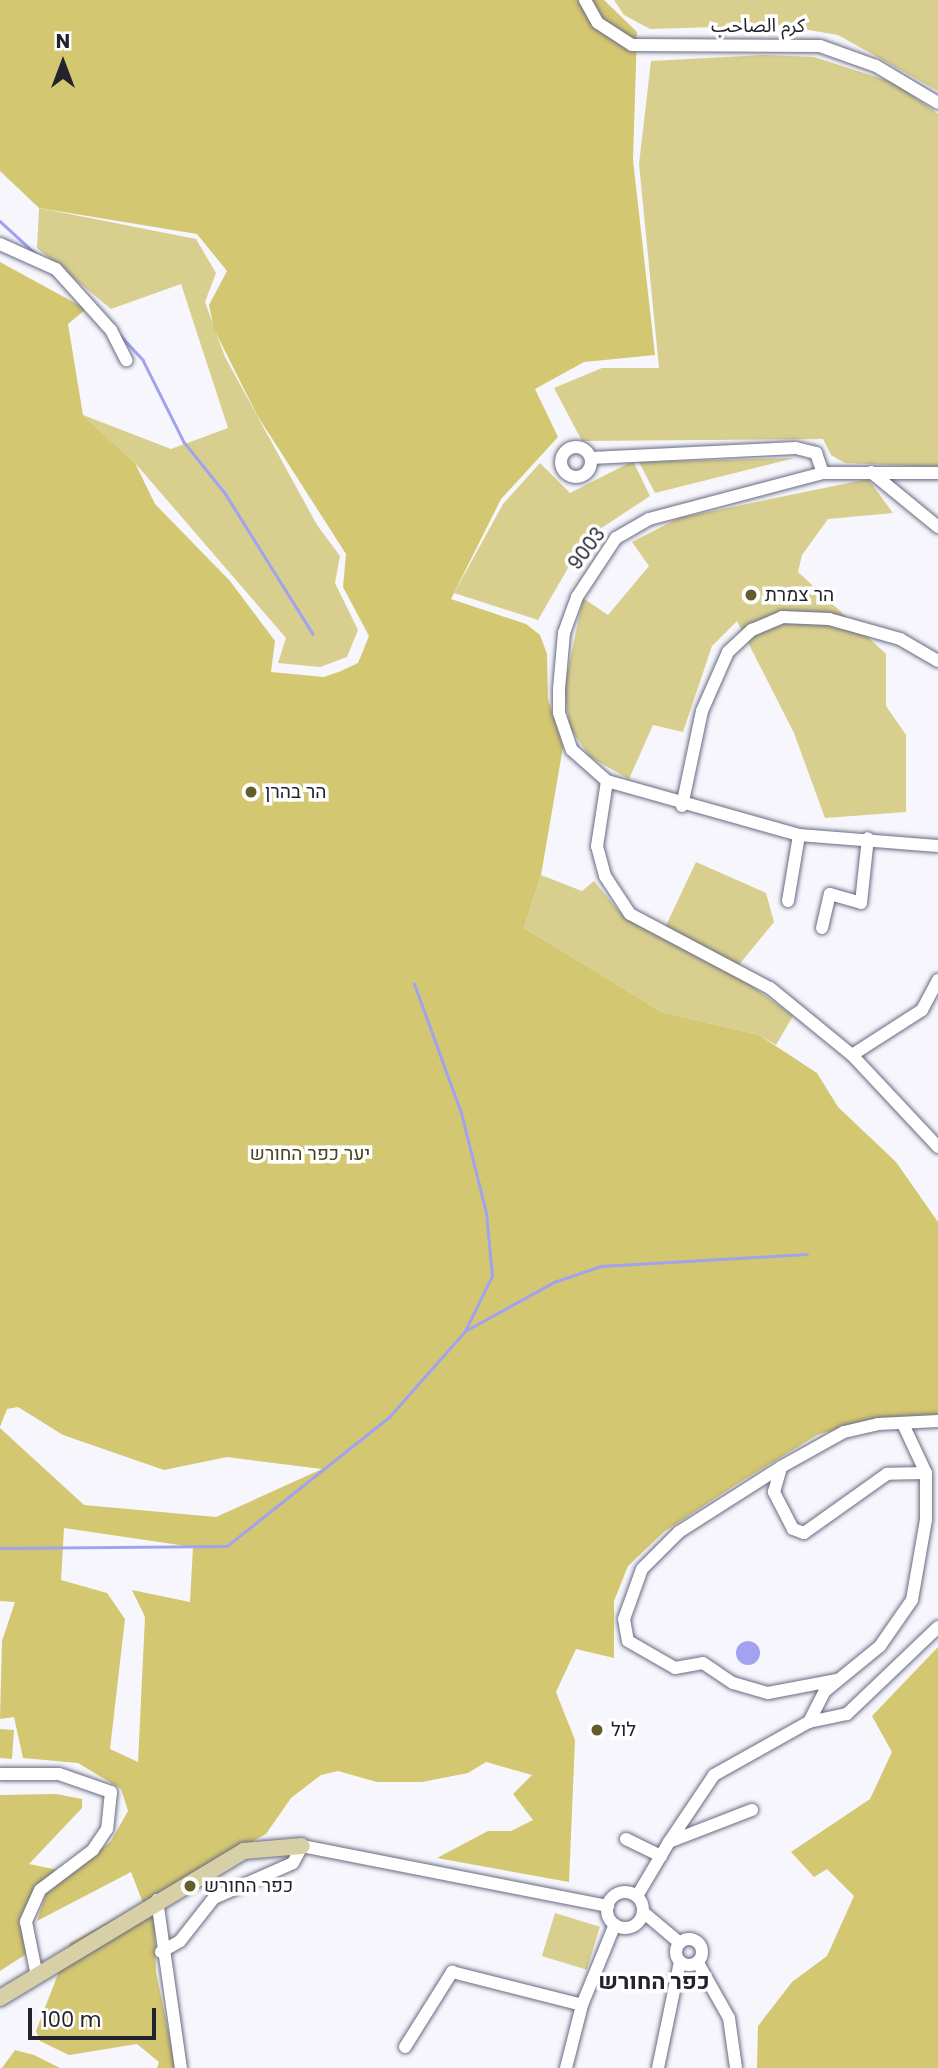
<!DOCTYPE html>
<html>
<head>
<meta charset="utf-8">
<style>
  body { margin:0 }
  #map { position:relative; width:938px; height:2068px; overflow:hidden; background:#f6f6fc; font-family:Poppins,"Noto Sans Arabic",Heebo,sans-serif }
  div>[style] { position:absolute }
  [style*='--x'] { left:calc(var(--x)*1px); top:calc(var(--y)*1px); width:calc(var(--w)*1px); rotate:calc(var(--a)*1deg) }
  .green>* { inset:0; background:#d8cf8e; transform-origin:0 0 }
  .forest>* { inset:0; background:#d4c771; transform-origin:0 0 }
  .water>* { inset:0; background:#a1a3ef }
  .round { border-radius:50% }
  .stream>* { height:2.5px; margin:-1.25px; padding:0 1.25px; transform-origin:1.25px; border-radius:1.25px; background:#a1a3ef }
  .roads { filter:drop-shadow(0 0 2px #696a82) drop-shadow(0 0 2px #696a82) }
  .minor>* { height:12px; margin:-6px; padding:0 6px; transform-origin:6px; border-radius:6px; background:#fff }
  .minor>.ring { margin:-6px; padding:0; box-sizing:content-box; background:none; border:12px solid #fff; border-radius:50% }
  .major>* { height:16px; margin:-8px; padding:0 8px; transform-origin:8px; border-radius:8px; background:#d7d0a6 }
  .dots>* { width:19px; height:19px; translate:-50% -50%; box-sizing:border-box; border:4px solid #fff; border-radius:50% }
  span { translate:-50% -50%; white-space:nowrap; text-align:center; line-height:1.15; -webkit-text-stroke:7px #fff; paint-order:stroke }
  .street-label { font-size:19px; color:#22232d }
  .poi-label { font-size:19px; color:#22232d }
  .left { translate:0 -50%; text-align:left }
  .park-label { font-size:19px; color:#48431d }
  .quarter-label { font-size:23px; color:#22232d; font-weight:700 }
  .north { position:absolute; left:28px; top:28px; width:70px; height:70px; -webkit-text-stroke:5px #fff; paint-order:stroke; rotate:0deg; font-size:19px; font-weight:700; line-height:28px; text-align:center; color:#22232d }
  .north::after { content:''; display:block; margin:auto; width:24px; height:32px; background:#22232d; clip-path:polygon(50% 0,100% 100%,50% 72%,0 100%) }
  .scale { position:absolute; left:28px; top:2008px; width:128px; height:32px; box-sizing:border-box; border:4px solid #22232d; border-top:0; padding-left:9px; font-size:21px; line-height:24px; white-space:nowrap; color:#22232d; -webkit-text-stroke:5px #fff; paint-order:stroke }
</style>
</head>
<body>
<div id="map">
  <div class="green">
    <i style="clip-path:polygon(614px 0,938px 0,938px 91px,838px 35px,779px 25px,650px 29px,624px 15px)"></i>
    <i style="clip-path:polygon(764px 55px,814px 57px,895px 83px,938px 114px,938px 467px,845px 463px,831px 455px,823px 439px,582px 441px,554px 388px,602px 368px,659px 368px,639px 164px,651px 61px)"></i>
    <i style="clip-path:polygon(39px 208px,196px 239px,216px 273px,205px 302px,225px 357px,317px 525px,340px 556px,335px 583px,358px 630px,347px 657px,320px 667px,278px 663px,286px 638px,135px 463px,83px 415px,171px 449px,228px 428px,181px 284px,111px 309px,37px 248px)"></i>
    <i style="clip-path:polygon(795px 458px,655px 493px,639px 462px)"></i>
    <i style="clip-path:polygon(633px 461px,650px 496px,600px 529px,576px 554px,538px 620px,454px 593px,503px 504px,540px 463px,570px 493px)"></i>
    <i style="clip-path:polygon(868px 479px,893px 513px,828px 519px,802px 555px,798px 572px,886px 654px,886px 706px,906px 735px,906px 812px,825px 818px,794px 733px,737px 621px,712px 646px,683px 732px,653px 725px,629px 779px,590px 757px,570px 728px,564px 689px,583px 598px,608px 615px,649px 566px,632px 542px,679px 518px)"></i>
    <i style="clip-path:polygon(696px 862px,766px 893px,774px 922px,733px 972px,793px 1016px,776px 1045px,759px 1035px,662px 1012px,524px 928px,541px 875px,582px 891px,594px 881px,623px 916px,662px 934px)"></i>
    <i style="left:555px;top:1913px;width:47px;height:45px;rotate:17deg"></i>
  </div>
  <div class="forest">
    <i style="clip-path:polygon(evenodd,0 0,604px 0,637px 32px,633px 160px,655px 355px,584px 362px,535px 389px,558px 437px,501px 499px,451px 599px,526px 624px,540px 635px,547px 654px,548px 699px,563px 747px,541px 875px,524px 928px,662px 1012px,759px 1035px,817px 1073px,838px 1107px,896px 1162px,938px 1222px,938px 1417px,866px 1420px,817px 1435px,737px 1484px,665px 1531px,628px 1566px,614px 1601px,614px 1658px,576px 1649px,556px 1692px,575px 1740px,569px 1882px,437px 1858px,488px 1831px,511px 1831px,533px 1820px,513px 1794px,532px 1775px,486px 1762px,468px 1773px,422px 1782px,377px 1782px,338px 1771px,321px 1775px,291px 1798px,266px 1834px,154px 1895px,156px 1972px,176px 2068px,157px 2068px,159px 2062px,137px 2044px,69px 2055px,40px 2041px,36px 2031px,70px 1943px,143px 1903px,131px 1872px,37px 1921px,46px 1894px,111px 1841px,128px 1811px,121px 1789px,78px 1763px,23px 1758px,14px 1717px,0 1719px,2px 1641px,15px 1602px,0 1601px,0 1428px,84px 1505px,216px 1517px,322px 1469px,227px 1457px,164px 1470px,63px 1435px,18px 1407px,7px 1409px,0 1427px,0 262px,86px 309px,68px 324px,83px 415px,135px 463px,155px 504px,230px 581px,275px 641px,271px 672px,324px 677px,341px 671px,358px 663px,369px 636px,343px 587px,346px 554px,257px 415px,214px 329px,209px 305px,227px 271px,197px 234px,39px 208px,0 171px,0 0,64px 1528px,193px 1547px,190px 1602px,132px 1590px,145px 1617px,138px 1762px,110px 1749px,125px 1619px,107px 1593px,61px 1580px,64px 1528px)"></i>
    <i style="clip-path:polygon(938px 1647px,938px 2068px,757px 2068px,758px 2026px,792px 1982px,827px 1956px,854px 1896px,827px 1869px,814px 1877px,791px 1852px,870px 1799px,892px 1752px,872px 1716px)"></i>
    <i style="left:0;top:1729px;width:14px;height:29px;rotate:4deg"></i>
    <i style="clip-path:polygon(56px 1794px,82px 1799px,82px 1808px,29px 1864px,58px 1870px,35px 1889px,20px 1918px,28px 1953px,0 1971px,0 1795px)"></i>
    <i style="clip-path:polygon(15px 2050px,34px 2055px,60px 2068px,2px 2068px)"></i>
  </div>
  <div class="water">
    <i class="round" style="left:736px;top:1641px;width:24px;height:24px"></i>
  </div>
  <div class="stream">
    <i style="--x:0;--y:221;--w:50;--a:42.6"></i>
    <i style="--x:120;--y:335;--w:34;--a:47"></i>
    <i style="--x:143;--y:360;--w:92;--a:63.4"></i>
    <i style="--x:184;--y:442;--w:65;--a:51.2"></i>
    <i style="--x:225;--y:493;--w:166;--a:58"></i>
    <i style="--x:465;--y:1331;--w:102;--a:-28.8"></i>
    <i style="--x:554;--y:1282;--w:50;--a:-18.8"></i>
    <i style="--x:601;--y:1266;--w:206;--a:-3.3"></i>
    <i style="--x:0;--y:1548;--w:227;--a:-0.5"></i>
    <i style="--x:227;--y:1546;--w:207;--a:-38.5"></i>
    <i style="--x:389;--y:1417;--w:115;--a:-48.5"></i>
    <i style="--x:465;--y:1331;--w:61;--a:-63.9"></i>
    <i style="--x:492;--y:1276;--w:63;--a:-95.4"></i>
    <i style="--x:486;--y:1213;--w:103;--a:-104"></i>
    <i style="--x:461;--y:1113;--w:137;--a:-110"></i>
  </div>
  <div class="roads">
    <div class="minor">
      <i style="--x:585;--y:0;--w:26;--a:61"></i>
      <i style="--x:598;--y:23;--w:40;--a:32.9"></i>
      <i style="--x:632;--y:45;--w:188;--a:0.3"></i>
      <i style="--x:820;--y:46;--w:59;--a:19.7"></i>
      <i style="--x:876;--y:66;--w:72;--a:30.8"></i>
      <i style="--x:0;--y:244;--w:61;--a:24.1"></i>
      <i style="--x:56;--y:269;--w:82;--a:48"></i>
      <i style="--x:111;--y:330;--w:34;--a:63"></i>
      <i class="ring" style="left:561px;top:447px;width:18px;height:18px"></i>
      <i style="--x:591;--y:458;--w:205;--a:-2.8"></i>
      <i style="--x:796;--y:448;--w:21;--a:14"></i>
      <i style="--x:816;--y:453;--w:21;--a:71"></i>
      <i style="--x:871;--y:472;--w:87;--a:39.4"></i>
      <i style="--x:938;--y:473;--w:115;--a:180"></i>
      <i style="--x:823;--y:473;--w:180;--a:165.2"></i>
      <i style="--x:649;--y:519;--w:38;--a:150"></i>
      <i style="--x:616;--y:538;--w:71;--a:123.5"></i>
      <i style="--x:577;--y:597;--w:38;--a:110"></i>
      <i style="--x:564;--y:633;--w:56;--a:95.1"></i>
      <i style="--x:559;--y:689;--w:24;--a:90"></i>
      <i style="--x:559;--y:713;--w:39;--a:71"></i>
      <i style="--x:572;--y:750;--w:47;--a:41.5"></i>
      <i style="--x:607;--y:781;--w:199;--a:15.7"></i>
      <i style="--x:799;--y:835;--w:139;--a:4.5"></i>
      <i style="--x:607;--y:781;--w:66;--a:98.7"></i>
      <i style="--x:597;--y:846;--w:31;--a:75"></i>
      <i style="--x:605;--y:876;--w:45;--a:56.7"></i>
      <i style="--x:630;--y:914;--w:158;--a:27.9"></i>
      <i style="--x:770;--y:988;--w:106;--a:39.3"></i>
      <i style="--x:852;--y:1055;--w:126;--a:46.9"></i>
      <i style="--x:682;--y:806;--w:97;--a:-78.1"></i>
      <i style="--x:702;--y:711;--w:64;--a:-66.2"></i>
      <i style="--x:728;--y:652;--w:33;--a:-43"></i>
      <i style="--x:752;--y:630;--w:33;--a:-23"></i>
      <i style="--x:782;--y:617;--w:47;--a:2.4"></i>
      <i style="--x:829;--y:619;--w:74;--a:15.7"></i>
      <i style="--x:900;--y:639;--w:44;--a:30.1"></i>
      <i style="--x:788;--y:901;--w:67;--a:-80.5"></i>
      <i style="--x:822;--y:928;--w:35;--a:-77"></i>
      <i style="--x:830;--y:894;--w:32;--a:16"></i>
      <i style="--x:861;--y:903;--w:65;--a:-83.9"></i>
      <i style="--x:852;--y:1055;--w:83;--a:-32.7"></i>
      <i style="--x:922;--y:1010;--w:34;--a:-62"></i>
      <i style="--x:903;--y:1424;--w:54;--a:64.9"></i>
      <i style="--x:926;--y:1473;--w:39;--a:179"></i>
      <i style="--x:887;--y:1474;--w:102;--a:144.6"></i>
      <i style="--x:804;--y:1533;--w:12;--a:-160"></i>
      <i style="--x:793;--y:1529;--w:42;--a:-117.2"></i>
      <i style="--x:774;--y:1492;--w:26;--a:-74"></i>
      <i style="--x:781;--y:1467;--w:72;--a:-29.1"></i>
      <i style="--x:844;--y:1432;--w:35;--a:-13"></i>
      <i style="--x:878;--y:1424;--w:60;--a:-2.9"></i>
      <i style="--x:781;--y:1467;--w:121;--a:147.5"></i>
      <i style="--x:679;--y:1532;--w:52;--a:135"></i>
      <i style="--x:642;--y:1569;--w:53;--a:109.8"></i>
      <i style="--x:624;--y:1619;--w:22;--a:80"></i>
      <i style="--x:628;--y:1641;--w:54;--a:29.9"></i>
      <i style="--x:675;--y:1668;--w:28;--a:-10"></i>
      <i style="--x:703;--y:1663;--w:36;--a:34"></i>
      <i style="--x:733;--y:1683;--w:36;--a:16"></i>
      <i style="--x:768;--y:1693;--w:69;--a:-10.8"></i>
      <i style="--x:809;--y:1722;--w:35;--a:-63"></i>
      <i style="--x:825;--y:1691;--w:71;--a:-39.3"></i>
      <i style="--x:880;--y:1646;--w:56;--a:-55.2"></i>
      <i style="--x:912;--y:1600;--w:81;--a:-80.1"></i>
      <i style="--x:926;--y:1520;--w:47;--a:-90"></i>
      <i style="--x:0;--y:1774;--w:59;--a:0"></i>
      <i style="--x:59;--y:1774;--w:55;--a:19.1"></i>
      <i style="--x:111;--y:1792;--w:37;--a:96"></i>
      <i style="--x:107;--y:1829;--w:25;--a:124"></i>
      <i style="--x:93;--y:1850;--w:66;--a:143"></i>
      <i style="--x:40;--y:1890;--w:35;--a:114"></i>
      <i style="--x:26;--y:1922;--w:55;--a:78.5"></i>
      <i style="--x:626;--y:1839;--w:39;--a:26"></i>
      <i style="--x:669;--y:1842;--w:81;--a:-56.1"></i>
      <i style="--x:714;--y:1775;--w:109;--a:-29.2"></i>
      <i style="--x:809;--y:1722;--w:39;--a:-12"></i>
      <i style="--x:847;--y:1714;--w:126;--a:-43.7"></i>
      <i class="ring" style="left:607px;top:1892px;width:24px;height:24px"></i>
      <i style="--x:637;--y:1896;--w:63;--a:-59.3"></i>
      <i style="--x:669;--y:1842;--w:89;--a:-21.1"></i>
      <i style="--x:157;--y:1900;--w:170;--a:81.9"></i>
      <i style="--x:643;--y:1912;--w:48;--a:40"></i>
      <i class="ring" style="left:676px;top:1939px;width:14px;height:14px"></i>
      <i style="--x:161;--y:1952;--w:22;--a:-30"></i>
      <i style="--x:180;--y:1941;--w:55;--a:-51.7"></i>
      <i style="--x:214;--y:1898;--w:86;--a:-23.9"></i>
      <i style="--x:293;--y:1863;--w:19;--a:-62"></i>
      <i style="--x:302;--y:1846;--w:312;--a:11.1"></i>
      <i style="--x:698;--y:1963;--w:63;--a:60.6"></i>
      <i style="--x:729;--y:2018;--w:50;--a:82"></i>
      <i style="--x:405;--y:2047;--w:89;--a:-57.9"></i>
      <i style="--x:452;--y:1972;--w:134;--a:14.2"></i>
      <i style="--x:566;--y:2068;--w:65;--a:-75.7"></i>
      <i style="--x:582;--y:2005;--w:87;--a:-67.8"></i>
      <i style="--x:658;--y:2068;--w:108;--a:-78.3"></i>
    </div>
    <div class="major">
      <i style="--x:0;--y:1998;--w:285;--a:-31.1"></i>
      <i style="--x:244;--y:1851;--w:58;--a:-4.9"></i>
    </div>
  </div>
  <div class="dots">
    <i style="left:751px;top:595px;background:#645c29"></i>
    <i style="left:251px;top:792px;background:#645c29"></i>
    <i style="left:597px;top:1730px;background:#645c29"></i>
    <i style="left:190px;top:1886px;background:#645c29"></i>
  </div>
  <div class="street-label">
    <span style="left:758px;top:26px">كرم الصاحب</span>
    <span style="left:587px;top:549px;rotate:-53deg">9003</span>
  </div>
  <div class="poi-label">
    <span class="left" style="left:765px;top:595px">הר צמרת</span>
    <span class="left" style="left:265px;top:792px">הר בהרן</span>
    <span class="left" style="left:611px;top:1730px">לול</span>
    <span class="left" style="left:204px;top:1886px">כפר החורש</span>
  </div>
  <div class="park-label">
    <span style="left:310px;top:1154px">יער כפר החורש</span>
  </div>
  <div class="quarter-label">
    <span style="left:654px;top:1981px">כפר החורש</span>
  </div>
  <div class="north">N</div>
  <div class="scale">100 m</div>
</div>
</body>
</html>
